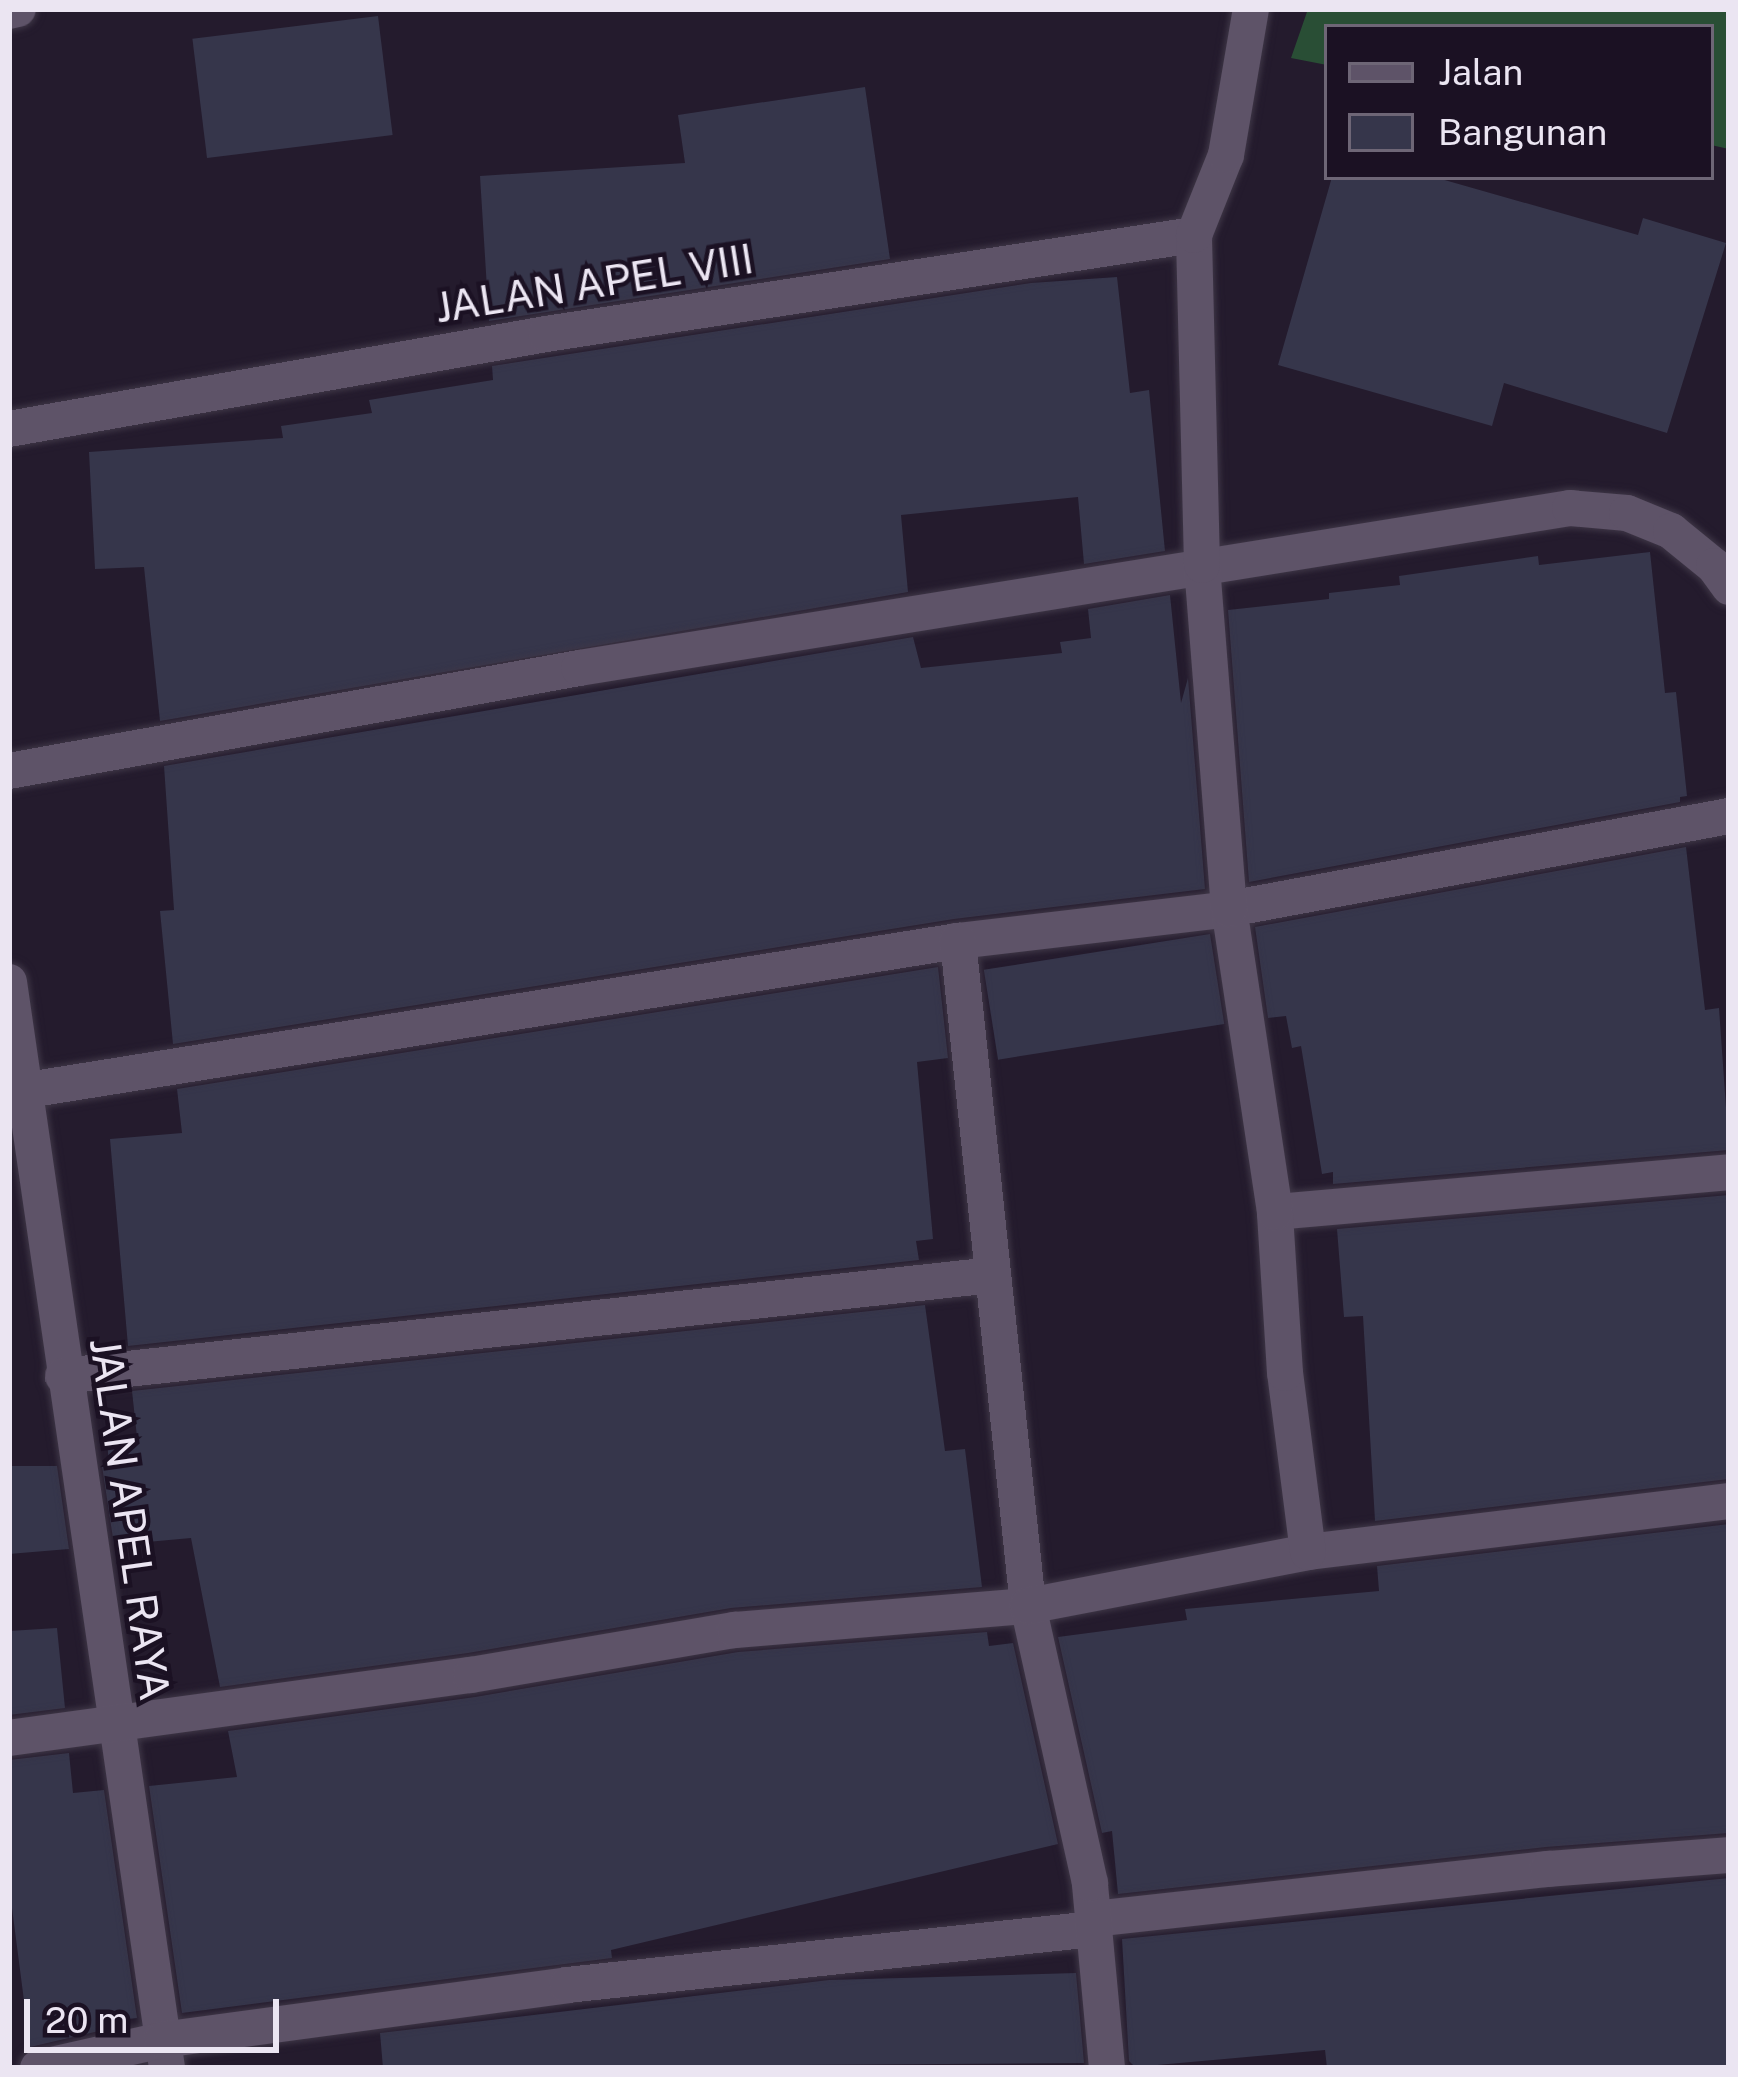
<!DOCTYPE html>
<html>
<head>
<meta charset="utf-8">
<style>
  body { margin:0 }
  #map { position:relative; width:1738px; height:2077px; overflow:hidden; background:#241b2d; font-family:"Public Sans",sans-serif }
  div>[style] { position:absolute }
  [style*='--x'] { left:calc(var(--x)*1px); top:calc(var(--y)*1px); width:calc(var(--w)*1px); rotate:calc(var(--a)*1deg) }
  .green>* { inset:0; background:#294e35 }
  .building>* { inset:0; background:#36364b; transform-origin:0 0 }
  .roads { filter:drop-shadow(0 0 3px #3e3646) drop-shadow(0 0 3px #3e3646) }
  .street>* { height:36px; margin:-18px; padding:0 18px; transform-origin:18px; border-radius:18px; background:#5e5368 }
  span { translate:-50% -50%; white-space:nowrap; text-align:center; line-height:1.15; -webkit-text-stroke:9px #1b1123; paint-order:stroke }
  .street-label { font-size:42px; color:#ebe5f2 }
  .frame { position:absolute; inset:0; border:12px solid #ebe5f2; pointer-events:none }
  .legend { position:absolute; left:1324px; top:24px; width:390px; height:156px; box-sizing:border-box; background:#1b1123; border:3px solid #6e6676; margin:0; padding:15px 21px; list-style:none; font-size:36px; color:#ebe5f2 }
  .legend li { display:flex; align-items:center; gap:24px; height:60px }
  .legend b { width:60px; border:3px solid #6e6676 }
  .scale { position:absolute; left:24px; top:1999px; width:255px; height:54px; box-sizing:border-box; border:6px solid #ebe5f2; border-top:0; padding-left:15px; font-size:36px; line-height:42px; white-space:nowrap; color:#ebe5f2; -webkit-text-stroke:9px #1b1123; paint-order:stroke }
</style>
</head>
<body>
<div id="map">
  <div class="green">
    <i style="clip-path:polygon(1308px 9px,1729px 9px,1729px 149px,1711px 145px,1711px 27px,1327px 27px,1327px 65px,1291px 58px)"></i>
  </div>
  <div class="building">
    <i style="left:378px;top:16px;width:120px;height:187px;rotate:83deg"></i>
    <i style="clip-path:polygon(865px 87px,890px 259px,489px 321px,480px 176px,685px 163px,678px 115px)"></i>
    <i style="clip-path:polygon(1332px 177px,1434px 177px,1638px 235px,1643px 218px,1726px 243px,1667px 433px,1504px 383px,1492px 426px,1278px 365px)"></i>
    <i style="clip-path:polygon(1117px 277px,1130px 393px,1149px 390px,1165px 551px,1084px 564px,1078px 497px,901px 515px,908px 592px,160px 721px,144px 567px,95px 569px,89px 452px,283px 438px,281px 426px,372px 413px,369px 400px,493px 380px,492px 366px,1031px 283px)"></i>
    <i style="clip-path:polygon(1650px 552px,1665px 693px,1676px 692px,1687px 796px,1680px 797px,1680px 802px,1249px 882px,1228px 610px,1329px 599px,1329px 593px,1400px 585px,1399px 576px,1538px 556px,1539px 565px)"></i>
    <i style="clip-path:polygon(1170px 595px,1181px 703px,1188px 678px,1205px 889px,954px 919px,173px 1044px,160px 911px,174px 910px,164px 766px,913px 637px,921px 668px,1062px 653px,1060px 642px,1091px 638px,1088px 609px)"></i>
    <i style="clip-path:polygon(1686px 847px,1705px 1010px,1719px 1008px,1729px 1150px,1333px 1184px,1333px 1172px,1322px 1174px,1301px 1046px,1292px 1048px,1286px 1016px,1268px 1018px,1255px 927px)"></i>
    <i style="left:1210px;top:934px;width:91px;height:229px;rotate:81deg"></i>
    <i style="clip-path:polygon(938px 967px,948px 1058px,917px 1062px,933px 1239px,916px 1241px,919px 1260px,128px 1346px,110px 1139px,182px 1133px,177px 1089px)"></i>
    <i style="clip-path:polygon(1729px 1195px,1729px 1479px,1375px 1521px,1363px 1316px,1344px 1317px,1337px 1229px)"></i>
    <i style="clip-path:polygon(925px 1305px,945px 1451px,965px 1449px,982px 1587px,731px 1608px,468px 1653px,220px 1687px,191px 1538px,114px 1545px,102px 1466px,109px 1466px,107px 1439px,137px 1437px,132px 1391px)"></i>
    <i style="clip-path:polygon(9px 1466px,57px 1466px,69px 1549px,9px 1554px)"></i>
    <i style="clip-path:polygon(1729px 1524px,1729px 1833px,1546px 1847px,1118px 1894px,1112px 1831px,1102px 1833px,1058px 1637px,1187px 1620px,1185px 1609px,1379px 1591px,1377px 1566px)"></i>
    <i style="clip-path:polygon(57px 1628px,65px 1708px,9px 1715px,9px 1631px)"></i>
    <i style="clip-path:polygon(987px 1632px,989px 1646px,1013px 1643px,1058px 1844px,611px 1950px,612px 1958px,182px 2013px,149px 1786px,237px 1777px,228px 1731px,475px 1697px,738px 1652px)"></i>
    <i style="clip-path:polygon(69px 1753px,73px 1793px,104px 1790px,137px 2018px,111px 2021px,112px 2028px,30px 2047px,9px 1885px,9px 1760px)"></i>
    <i style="clip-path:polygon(1729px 1878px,1729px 2068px,1327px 2068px,1325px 2050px,1135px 2067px,1129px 2061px,1122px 1939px)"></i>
    <i style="clip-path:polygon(1076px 1973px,1084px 2063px,383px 2068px,380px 2033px,829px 1980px)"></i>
  </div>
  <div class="roads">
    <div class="street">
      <i style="--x:9;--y:11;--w:9;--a:-13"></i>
      <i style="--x:9;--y:429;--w:545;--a:-10.03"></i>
      <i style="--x:546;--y:334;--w:656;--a:-8.69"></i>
      <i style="--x:9;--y:771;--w:579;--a:-10.24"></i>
      <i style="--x:579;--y:668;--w:1004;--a:-9.17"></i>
      <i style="--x:1570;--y:508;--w:57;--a:5"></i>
      <i style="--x:1627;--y:513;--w:48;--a:22.2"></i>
      <i style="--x:1671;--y:531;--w:55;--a:39.1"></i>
      <i style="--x:1714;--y:566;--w:26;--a:54"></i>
      <i style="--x:9;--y:982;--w:1097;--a:81.72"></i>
      <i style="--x:9;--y:1093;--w:961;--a:-9.1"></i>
      <i style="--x:958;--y:941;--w:273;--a:-6.7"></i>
      <i style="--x:1229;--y:909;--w:509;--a:-10.54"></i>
      <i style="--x:1275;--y:1212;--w:456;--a:-5"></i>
      <i style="--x:63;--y:1376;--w:934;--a:-6.2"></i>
      <i style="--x:1308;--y:1552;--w:424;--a:-6.9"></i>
      <i style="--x:9;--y:1738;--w:466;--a:-7.8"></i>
      <i style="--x:471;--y:1675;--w:268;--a:-9.7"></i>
      <i style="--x:735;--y:1630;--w:294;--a:-4.7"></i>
      <i style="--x:1028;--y:1606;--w:669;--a:-96.01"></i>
      <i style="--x:1094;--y:1919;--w:457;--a:-6.3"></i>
      <i style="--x:1548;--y:1869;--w:182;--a:-4.4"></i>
      <i style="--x:38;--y:2068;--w:127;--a:-12.7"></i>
      <i style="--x:162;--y:2040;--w:409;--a:-7.7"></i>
      <i style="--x:567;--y:1985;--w:530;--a:-6.07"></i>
      <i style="--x:1107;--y:2068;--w:186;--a:-95.3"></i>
      <i style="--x:1090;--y:1883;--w:284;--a:-102.6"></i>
      <i style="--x:1028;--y:1606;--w:285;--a:-10.9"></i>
      <i style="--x:1308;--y:1552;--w:180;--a:-97.3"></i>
      <i style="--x:1285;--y:1373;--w:161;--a:-93.6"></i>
      <i style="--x:1275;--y:1212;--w:306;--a:-98.6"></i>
      <i style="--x:1229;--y:909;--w:345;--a:-94.5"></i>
      <i style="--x:1202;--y:565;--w:330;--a:-91.4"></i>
      <i style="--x:1194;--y:235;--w:86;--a:-68.2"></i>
      <i style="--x:1226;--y:155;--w:148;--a:-80.3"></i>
    </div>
  </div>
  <div class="street-label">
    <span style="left:594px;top:283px;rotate:-9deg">JALAN APEL VIII</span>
    <span style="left:130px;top:1519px;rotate:82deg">JALAN APEL RAYA</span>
  </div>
  <div class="frame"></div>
  <ul class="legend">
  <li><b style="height:15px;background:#5e5368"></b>Jalan</li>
  <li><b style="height:33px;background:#36364b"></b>Bangunan</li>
  </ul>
  <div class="scale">20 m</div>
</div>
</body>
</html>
